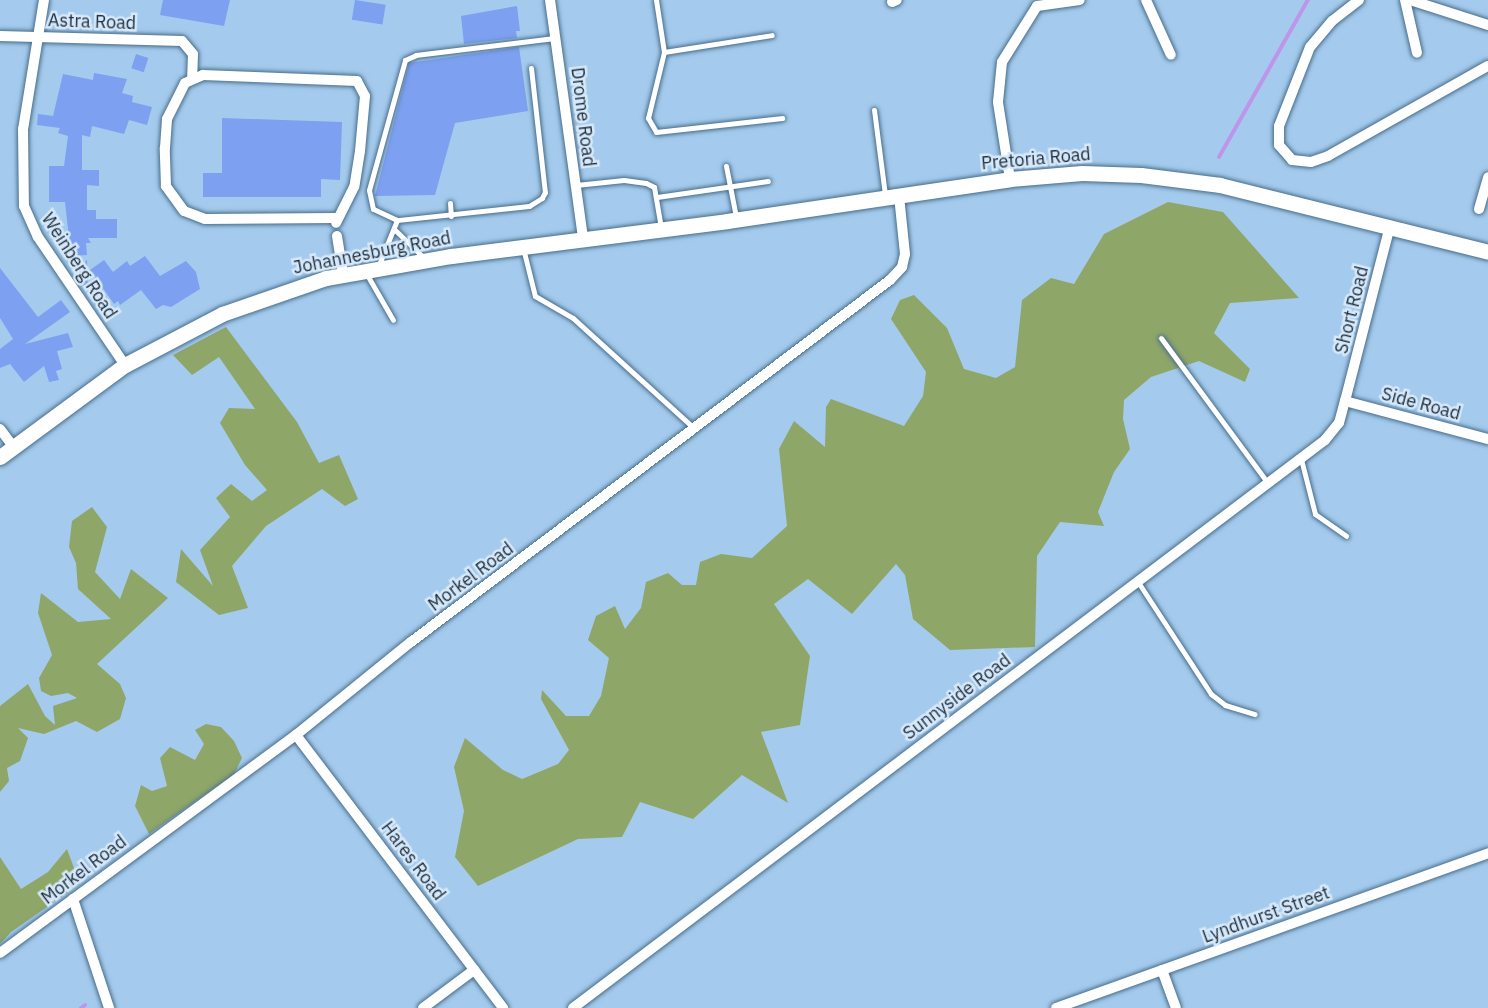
<!DOCTYPE html>
<html>
<head>
<meta charset="utf-8">
<style>
  body { margin:0 }
  #map { position:relative; width:1488px; height:1008px; overflow:hidden; background:#a4cbed; font-family:"IBM Plex Sans",sans-serif }
  div>[style] { position:absolute }
  [style*='--x'] { left:calc(var(--x)*1px); top:calc(var(--y)*1px); width:calc(var(--w)*1px); rotate:calc(var(--a)*1deg) }
  .green>* { inset:0; background:#8fa669 }
  .stream>* { height:4px; margin:-2px; padding:0 2px; transform-origin:2px; border-radius:2px; background:#be96e9 }
  .building>* { inset:0; background:#7da0f0; transform-origin:0 0 }
  .roads { filter:drop-shadow(0 0 2px #496d8b) drop-shadow(0 0 2px #496d8b) }
  .lane>* { height:5px; margin:-2.5px; padding:0 2.5px; transform-origin:2.5px; border-radius:2.5px; background:#fff }
  .street>* { height:10px; margin:-5px; padding:0 5px; transform-origin:5px; border-radius:5px; background:#fff }
  .secondary>* { height:15px; margin:-7.5px; padding:0 7.5px; transform-origin:7.5px; border-radius:7.5px; background:#fff }
  span { translate:-50% -50%; white-space:nowrap; text-align:center; line-height:1.15; -webkit-text-stroke:5px #d6e9fa; paint-order:stroke }
  .street-label { font-size:18px; color:#202f3d }
</style>
</head>
<body>
<div id="map">
  <div class="green">
    <i style="clip-path:polygon(1168px 202px,1223px 212px,1299px 298px,1230px 303px,1214px 333px,1250px 369px,1245px 382px,1199px 361px,1151px 377px,1124px 400px,1123px 419px,1130px 449px,1114px 472px,1098px 512px,1104px 526px,1060px 522px,1037px 556px,1035px 647px,950px 650px,913px 619px,905px 575px,896px 564px,852px 614px,808px 579px,774px 604px,810px 656px,800px 725px,761px 732px,788px 803px,742px 775px,693px 819px,640px 802px,622px 837px,578px 839px,478px 886px,455px 857px,464px 811px,454px 767px,465px 738px,503px 770px,522px 779px,558px 764px,569px 750px,541px 699px,542px 690px,566px 716px,589px 716px,601px 696px,609px 658px,588px 640px,596px 616px,615px 606px,625px 629px,641px 608px,646px 582px,668px 573px,682px 585px,696px 585px,700px 562px,721px 554px,752px 558px,787px 526px,779px 449px,794px 421px,825px 447px,826px 407px,831px 399px,904px 426px,923px 396px,926px 372px,891px 319px,900px 300px,914px 295px,947px 328px,964px 369px,996px 378px,1015px 367px,1022px 300px,1051px 278px,1074px 284px,1104px 234px)"></i>
    <i style="clip-path:polygon(226px 327px,297px 422px,319px 463px,339px 455px,358px 499px,345px 506px,322px 489px,266px 526px,232px 566px,248px 608px,219px 615px,176px 582px,181px 549px,213px 586px,200px 550px,230px 517px,216px 498px,231px 484px,252px 501px,267px 490px,245px 465px,220px 423px,229px 408px,255px 409px,219px 357px,192px 375px,173px 355px)"></i>
    <i style="clip-path:polygon(92px 507px,107px 527px,95px 572px,120px 599px,131px 569px,168px 598px,97px 664px,120px 684px,126px 698px,120px 719px,97px 732px,76px 721px,44px 734px,18px 728px,28px 738px,20px 761px,7px 768px,9px 781px,0 792px,0 706px,28px 684px,45px 716px,55px 725px,53px 706px,77px 698px,68px 693px,51px 696px,41px 691px,39px 678px,52px 655px,38px 613px,41px 593px,78px 622px,111px 619px,78px 589px,76px 563px,69px 547px,72px 521px)"></i>
    <i style="clip-path:polygon(206px 724px,221px 727px,234px 741px,242px 758px,234px 774px,149px 834px,135px 806px,141px 785px,152px 791px,167px 786px,160px 758px,170px 747px,195px 760px,204px 744px,195px 730px)"></i>
    <i style="clip-path:polygon(67px 849px,80px 884px,11px 932px,0 944px,0 857px,21px 889px,48px 872px)"></i>
  </div>
  <div class="stream">
    <i style="--x:1219;--y:157;--w:180;--a:-60.5"></i>
    <i style="--x:81;--y:1008;--w:5;--a:-37"></i>
  </div>
  <div class="building">
    <i style="clip-path:polygon(163px 0,230px 0,224px 26px,160px 15px)"></i>
    <i style="left:355px;top:0;width:31px;height:20px;rotate:9deg"></i>
    <i style="clip-path:polygon(517px 6px,520px 31px,516px 31px,517px 38px,464px 44px,461px 16px)"></i>
    <i style="clip-path:polygon(519px 47px,528px 111px,455px 123px,435px 195px,375px 196px,409px 63px)"></i>
    <i style="left:136px;top:54px;width:13px;height:15px;rotate:18deg"></i>
    <i style="clip-path:polygon(94px 73px,127px 79px,122px 93px,133px 96px,132px 102px,152px 107px,147px 125px,129px 120px,124px 134px,92px 126px,90px 137px,82px 135px,82px 170px,99px 170px,99px 186px,87px 185px,87px 210px,96px 210px,96px 219px,117px 219px,117px 238px,88px 238px,91px 243px,86px 243px,87px 255px,71px 256px,65px 202px,49px 202px,49px 166px,64px 166px,68px 136px,58px 133px,60px 128px,37px 125px,38px 114px,53px 116px,63px 74px,93px 80px)"></i>
    <i style="clip-path:polygon(222px 118px,342px 122px,340px 180px,321px 179px,321px 197px,203px 197px,203px 173px,222px 173px)"></i>
    <i style="clip-path:polygon(145px 256px,160px 276px,186px 261px,196px 272px,200px 289px,171px 307px,163px 305px,156px 309px,141px 290px,120px 305px,118px 301px,114px 304px,90px 270px,104px 260px,113px 272px,127px 261px,130px 266px)"></i>
    <i style="clip-path:polygon(87px 260px,88px 292px,73px 271px)"></i>
    <i style="clip-path:polygon(0 268px,38px 317px,61px 300px,70px 312px,25px 344px,68px 333px,73px 347px,57px 351px,62px 369px,56px 371px,59px 380px,49px 382px,44px 366px,24px 382px,10px 364px,0 368px,0 349px,13px 339px,0 318px)"></i>
  </div>
  <div class="roads">
    <div class="lane">
      <i style="--x:656;--y:0;--w:53;--a:81.3"></i>
      <i style="--x:664;--y:52;--w:68;--a:103.6"></i>
      <i style="--x:648;--y:118;--w:16;--a:60"></i>
      <i style="--x:656;--y:132;--w:127;--a:-6.3"></i>
      <i style="--x:664;--y:52;--w:109;--a:-8.9"></i>
      <i style="--x:531;--y:68;--w:125;--a:83.6"></i>
      <i style="--x:545;--y:192;--w:7;--a:117"></i>
      <i style="--x:542;--y:198;--w:15;--a:148"></i>
      <i style="--x:529;--y:206;--w:133;--a:173.9"></i>
      <i style="--x:397;--y:220;--w:26;--a:-155"></i>
      <i style="--x:373;--y:209;--w:19;--a:-102"></i>
      <i style="--x:369;--y:190;--w:135;--a:-74.5"></i>
      <i style="--x:405;--y:60;--w:12;--a:-24"></i>
      <i style="--x:416;--y:55;--w:139;--a:-7"></i>
      <i style="--x:874;--y:110;--w:86;--a:82.6"></i>
      <i style="--x:726;--y:166;--w:52;--a:78.9"></i>
      <i style="--x:576;--y:185;--w:48;--a:-5.9"></i>
      <i style="--x:624;--y:180;--w:22;--a:8"></i>
      <i style="--x:646;--y:183;--w:9;--a:27"></i>
      <i style="--x:654;--y:187;--w:42;--a:80.3"></i>
      <i style="--x:657;--y:197;--w:112;--a:-8.2"></i>
      <i style="--x:450;--y:203;--w:13;--a:86"></i>
      <i style="--x:394;--y:229;--w:40;--a:44"></i>
      <i style="--x:523;--y:248;--w:49;--a:76"></i>
      <i style="--x:535;--y:296;--w:44;--a:30.1"></i>
      <i style="--x:573;--y:318;--w:164;--a:42.3"></i>
      <i style="--x:378;--y:267;--w:51;--a:-68"></i>
      <i style="--x:366;--y:273;--w:54;--a:60.1"></i>
      <i style="--x:1161;--y:338;--w:180;--a:53.6"></i>
      <i style="--x:1301;--y:459;--w:57;--a:75.7"></i>
      <i style="--x:1315;--y:514;--w:38;--a:35"></i>
      <i style="--x:1138;--y:582;--w:134;--a:56.9"></i>
      <i style="--x:1211;--y:694;--w:18;--a:38"></i>
      <i style="--x:1225;--y:705;--w:31;--a:17"></i>
    </div>
    <div class="street">
      <i style="--x:44;--y:0;--w:131;--a:99.2"></i>
      <i style="--x:23;--y:129;--w:77;--a:89.3"></i>
      <i style="--x:24;--y:206;--w:34;--a:66"></i>
      <i style="--x:38;--y:237;--w:155;--a:55.8"></i>
      <i style="--x:550;--y:0;--w:241;--a:82.1"></i>
      <i style="--x:1146;--y:0;--w:60;--a:65.6"></i>
      <i style="--x:1359;--y:0;--w:34;--a:142"></i>
      <i style="--x:1332;--y:21;--w:34;--a:130"></i>
      <i style="--x:1310;--y:47;--w:85;--a:111.4"></i>
      <i style="--x:1279;--y:126;--w:19;--a:90"></i>
      <i style="--x:1279;--y:145;--w:20;--a:49"></i>
      <i style="--x:1292;--y:160;--w:19;--a:6"></i>
      <i style="--x:1311;--y:162;--w:18;--a:-19"></i>
      <i style="--x:1328;--y:156;--w:184;--a:-29.4"></i>
      <i style="--x:1405;--y:0;--w:54;--a:77.2"></i>
      <i style="--x:1410;--y:0;--w:82;--a:17.8"></i>
      <i style="--x:892;--y:2;--w:5;--a:-22"></i>
      <i style="--x:0;--y:36;--w:182;--a:1.6"></i>
      <i style="--x:182;--y:41;--w:17;--a:50"></i>
      <i style="--x:193;--y:54;--w:23;--a:92"></i>
      <i style="--x:1010;--y:179;--w:78;--a:-98.9"></i>
      <i style="--x:998;--y:102;--w:40;--a:-84.3"></i>
      <i style="--x:1002;--y:62;--w:66;--a:-58"></i>
      <i style="--x:1037;--y:6;--w:43;--a:-7.9"></i>
      <i style="--x:1479;--y:209;--w:33;--a:-74"></i>
      <i style="--x:335;--y:218;--w:130;--a:179.6"></i>
      <i style="--x:205;--y:219;--w:22;--a:-159"></i>
      <i style="--x:184;--y:211;--w:31;--a:-126"></i>
      <i style="--x:166;--y:186;--w:38;--a:-92"></i>
      <i style="--x:165;--y:148;--w:29;--a:-86"></i>
      <i style="--x:167;--y:119;--w:40;--a:-63.4"></i>
      <i style="--x:185;--y:83;--w:20;--a:-24"></i>
      <i style="--x:203;--y:75;--w:154;--a:2.2"></i>
      <i style="--x:357;--y:81;--w:17;--a:62"></i>
      <i style="--x:365;--y:96;--w:55;--a:95.2"></i>
      <i style="--x:360;--y:151;--w:36;--a:99"></i>
      <i style="--x:354;--y:187;--w:40;--a:116.6"></i>
      <i style="--x:337;--y:236;--w:39;--a:81"></i>
      <i style="--x:1345;--y:401;--w:148;--a:14.9"></i>
      <i style="--x:0;--y:429;--w:21;--a:53"></i>
      <i style="--x:296;--y:735;--w:343;--a:52.8"></i>
      <i style="--x:73;--y:899;--w:115;--a:71.7"></i>
      <i style="--x:0;--y:953;--w:368;--a:-36.4"></i>
      <i style="--x:296;--y:735;--w:148;--a:-39"></i>
      <i style="--x:411;--y:642;--w:600;--a:-37.08"></i>
      <i style="--x:890;--y:280;--w:18;--a:-47"></i>
      <i style="--x:902;--y:267;--w:13;--a:-77"></i>
      <i style="--x:905;--y:254;--w:58;--a:-95.9"></i>
      <i style="--x:1162;--y:970;--w:40;--a:69.8"></i>
      <i style="--x:423;--y:1008;--w:64;--a:-36.7"></i>
      <i style="--x:573;--y:1008;--w:942;--a:-37.06"></i>
      <i style="--x:1325;--y:440;--w:22;--a:-51"></i>
      <i style="--x:1339;--y:423;--w:23;--a:-75"></i>
      <i style="--x:1345;--y:401;--w:181;--a:-75.6"></i>
      <i style="--x:1056;--y:1008;--w:459;--a:-19.7"></i>
    </div>
    <div class="secondary">
      <i style="--x:0;--y:457;--w:155;--a:-36.4"></i>
      <i style="--x:125;--y:365;--w:110;--a:-27.7"></i>
      <i style="--x:222;--y:314;--w:110;--a:-19.1"></i>
      <i style="--x:326;--y:278;--w:127;--a:-10"></i>
      <i style="--x:451;--y:256;--w:278;--a:-7.2"></i>
      <i style="--x:727;--y:221;--w:286;--a:-8.4"></i>
      <i style="--x:1010;--y:179;--w:72;--a:-4.8"></i>
      <i style="--x:1082;--y:173;--w:59;--a:1.9"></i>
      <i style="--x:1141;--y:175;--w:80;--a:7.2"></i>
      <i style="--x:1220;--y:185;--w:276;--a:14"></i>
    </div>
  </div>
  <div class="street-label">
    <span style="left:92px;top:22px;rotate:2deg">Astra Road</span>
    <span style="left:583px;top:117px;rotate:83deg">Drome Road</span>
    <span style="left:1036px;top:159px;rotate:-5deg">Pretoria Road</span>
    <span style="left:372px;top:253px;rotate:-11deg">Johannesburg Road</span>
    <span style="left:79px;top:266px;rotate:57deg">Weinberg Road</span>
    <span style="left:1352px;top:310px;rotate:-76deg">Short Road</span>
    <span style="left:1421px;top:404px;rotate:15deg">Side Road</span>
    <span style="left:471px;top:577px;rotate:-37deg">Morkel Road</span>
    <span style="left:957px;top:697px;rotate:-37deg">Sunnyside Road</span>
    <span style="left:413px;top:861px;rotate:53deg">Hares Road</span>
    <span style="left:84px;top:870px;rotate:-37deg">Morkel Road</span>
    <span style="left:1266px;top:915px;rotate:-20deg">Lyndhurst Street</span>
  </div>
</div>
</body>
</html>
